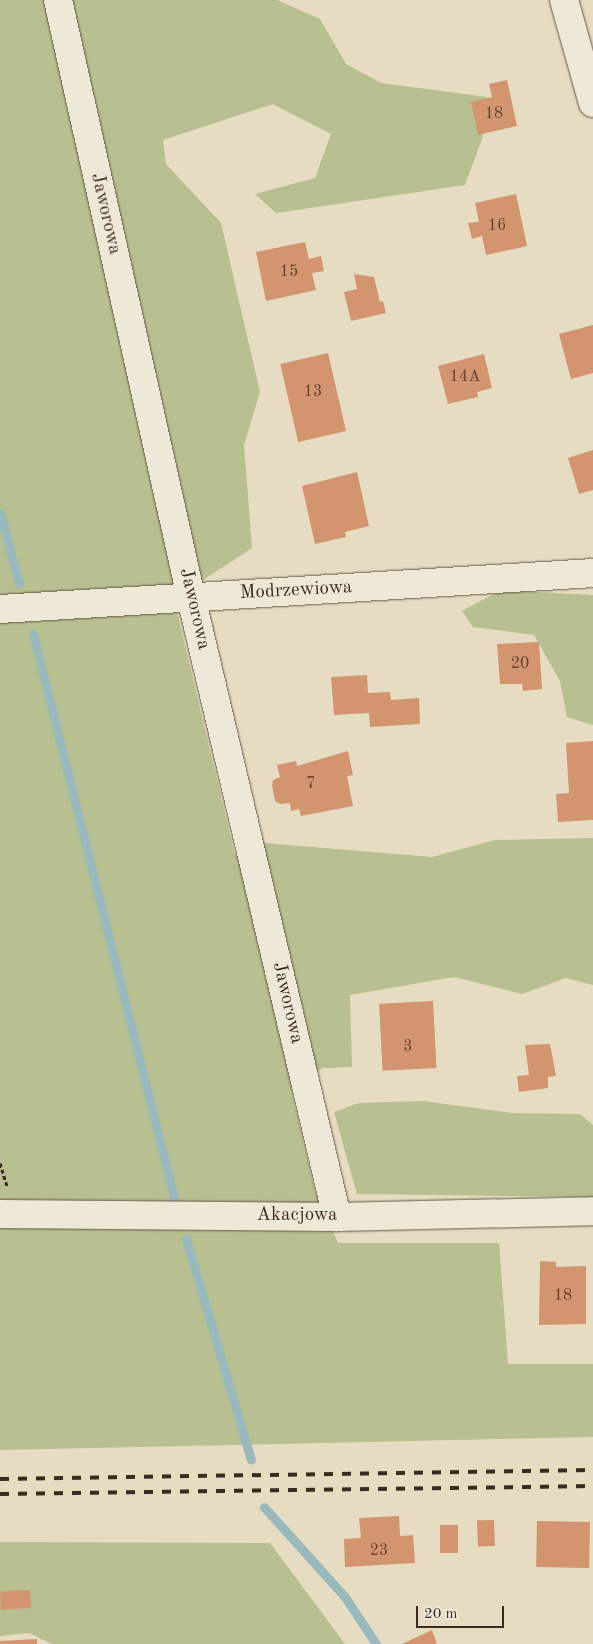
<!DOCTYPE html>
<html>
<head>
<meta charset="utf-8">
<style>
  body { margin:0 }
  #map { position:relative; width:593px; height:1644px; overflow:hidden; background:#e5dcc1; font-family:"Old Standard TT",serif }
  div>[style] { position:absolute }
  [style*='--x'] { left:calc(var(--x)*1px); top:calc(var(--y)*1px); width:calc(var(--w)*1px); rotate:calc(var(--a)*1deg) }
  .green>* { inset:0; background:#b8bf90 }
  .stream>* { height:9px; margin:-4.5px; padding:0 4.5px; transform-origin:4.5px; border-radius:4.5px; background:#99b9bc }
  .building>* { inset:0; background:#d39470; transform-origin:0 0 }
  .path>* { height:3px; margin-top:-1.5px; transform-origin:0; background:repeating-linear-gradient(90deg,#3c2921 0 4px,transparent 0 6.5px) }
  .roads { filter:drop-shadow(0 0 1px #665649) drop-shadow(0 0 1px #665649) }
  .minor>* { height:28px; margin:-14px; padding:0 14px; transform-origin:14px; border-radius:14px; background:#eee8d7 }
  .rail>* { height:4px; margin-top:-2px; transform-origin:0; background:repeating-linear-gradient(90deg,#3c2921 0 9px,transparent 0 18px) }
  span { translate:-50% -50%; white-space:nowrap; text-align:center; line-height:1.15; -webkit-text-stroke:4px #eee8d7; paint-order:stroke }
  .number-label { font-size:16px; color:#624435 }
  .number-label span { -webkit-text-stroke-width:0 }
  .street-label { font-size:19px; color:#3c2921 }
  .scale { position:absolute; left:416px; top:1606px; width:88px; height:22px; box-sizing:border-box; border:2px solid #3c2921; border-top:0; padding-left:6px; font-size:15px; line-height:18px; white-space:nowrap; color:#3c2921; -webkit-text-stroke:4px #eee8d7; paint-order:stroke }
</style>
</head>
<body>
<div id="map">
  <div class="green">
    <i style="clip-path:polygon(0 0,277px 0,320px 19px,346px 64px,381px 83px,487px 97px,482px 139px,465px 185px,276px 213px,255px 194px,315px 178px,331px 134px,273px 104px,163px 140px,166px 164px,221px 223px,260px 392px,244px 445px,252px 548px,174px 599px,235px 855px,264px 843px,432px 857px,495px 840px,593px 838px,593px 985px,566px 978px,522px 994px,454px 977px,350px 995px,352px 1067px,323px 1068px,291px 1089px,315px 1191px,338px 1243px,499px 1243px,508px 1364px,593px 1364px,593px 1437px,0 1450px)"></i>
    <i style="clip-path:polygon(501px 590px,593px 595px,593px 725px,567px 717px,560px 681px,534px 635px,473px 627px,462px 611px)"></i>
    <i style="clip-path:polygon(423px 1101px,511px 1113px,580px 1114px,593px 1125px,593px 1197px,357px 1194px,334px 1112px,359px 1103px)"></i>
    <i style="clip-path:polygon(0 1542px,270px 1543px,345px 1644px,52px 1644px,29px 1633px,0 1636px)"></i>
  </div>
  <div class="stream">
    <i style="--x:0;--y:513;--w:73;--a:74.8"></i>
    <i style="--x:33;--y:634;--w:581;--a:75.96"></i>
    <i style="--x:186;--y:1239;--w:230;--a:73.6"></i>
    <i style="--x:264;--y:1507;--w:121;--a:48"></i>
    <i style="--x:345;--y:1597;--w:56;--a:56.6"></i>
  </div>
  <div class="building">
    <i style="clip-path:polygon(507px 80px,517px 126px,478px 135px,471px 102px,492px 97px,489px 84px)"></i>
    <i style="clip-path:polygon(516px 194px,527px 246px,486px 255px,482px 236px,472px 239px,468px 223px,479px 222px,475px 203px)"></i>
    <i style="clip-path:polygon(305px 242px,309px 259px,321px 256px,324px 271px,312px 273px,316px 290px,266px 301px,256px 252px)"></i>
    <i style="clip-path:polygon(354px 274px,374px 277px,380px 302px,383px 301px,386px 313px,351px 321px,344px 292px,357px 289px)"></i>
    <i style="clip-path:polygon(593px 325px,593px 373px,571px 379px,559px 334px)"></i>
    <i style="left:328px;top:353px;width:80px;height:49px;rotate:77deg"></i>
    <i style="clip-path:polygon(484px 354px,492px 388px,477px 392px,478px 397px,448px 404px,438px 366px)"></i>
    <i style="clip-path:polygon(593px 450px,593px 490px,579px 494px,568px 458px)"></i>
    <i style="clip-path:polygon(357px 472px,369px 526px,345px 532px,346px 537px,315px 544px,302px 486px)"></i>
    <i style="clip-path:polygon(539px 642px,542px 689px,523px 691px,522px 684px,500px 684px,497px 644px)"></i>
    <i style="clip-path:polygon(367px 675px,368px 693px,390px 692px,391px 700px,419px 698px,420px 724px,370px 727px,369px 713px,334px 715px,331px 677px)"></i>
    <i style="clip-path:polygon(593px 741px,593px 820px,558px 822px,556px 794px,569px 793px,566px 743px)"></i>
    <i style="clip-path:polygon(348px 751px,353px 775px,347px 776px,353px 806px,301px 816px,299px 809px,291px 811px,290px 803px,281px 804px,275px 801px,272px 785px,273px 780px,280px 777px,277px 765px,296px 761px,297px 766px)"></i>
    <i style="left:433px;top:1001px;width:67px;height:54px;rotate:87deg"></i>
    <i style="clip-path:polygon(550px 1044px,556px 1076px,548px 1077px,548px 1088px,519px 1092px,517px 1076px,529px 1075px,525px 1045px)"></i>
    <i style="clip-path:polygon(540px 1261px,556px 1262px,556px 1267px,586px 1266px,586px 1324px,539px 1325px)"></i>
    <i style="clip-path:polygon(399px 1516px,400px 1536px,413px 1535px,415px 1563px,345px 1567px,344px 1539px,361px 1538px,359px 1518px)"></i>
    <i style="left:494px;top:1520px;width:26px;height:17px;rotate:88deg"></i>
    <i style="left:537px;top:1521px;width:53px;height:46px;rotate:1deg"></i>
    <i style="left:440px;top:1525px;width:18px;height:28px"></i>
    <i style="left:30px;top:1590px;width:18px;height:30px;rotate:87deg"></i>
    <i style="clip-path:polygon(432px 1630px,437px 1644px,402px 1644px)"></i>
    <i style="clip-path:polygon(37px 1639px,37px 1644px,0 1644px,0 1641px)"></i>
  </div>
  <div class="path">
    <i style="--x:0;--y:1163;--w:24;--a:73"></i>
  </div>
  <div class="roads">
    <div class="minor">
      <i style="--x:58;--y:0;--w:612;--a:77.44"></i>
      <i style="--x:191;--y:597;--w:637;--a:76.75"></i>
      <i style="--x:564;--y:0;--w:107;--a:74.3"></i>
      <i style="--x:0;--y:609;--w:594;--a:-3.47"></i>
      <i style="--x:0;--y:1214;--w:337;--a:0.5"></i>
      <i style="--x:337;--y:1217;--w:256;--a:-1.3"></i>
    </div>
  </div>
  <div class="rail">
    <i style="--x:0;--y:1479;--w:593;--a:-0.87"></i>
    <i style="--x:0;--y:1494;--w:593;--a:-0.77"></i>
  </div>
  <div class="number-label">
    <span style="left:494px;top:114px">18</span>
    <span style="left:497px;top:226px">16</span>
    <span style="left:289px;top:272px">15</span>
    <span style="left:465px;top:377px">14A</span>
    <span style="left:313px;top:392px">13</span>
    <span style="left:520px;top:664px">20</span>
    <span style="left:311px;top:784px">7</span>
    <span style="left:408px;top:1047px">3</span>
    <span style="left:563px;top:1296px">18</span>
    <span style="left:379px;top:1551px">23</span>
  </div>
  <div class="street-label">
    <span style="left:105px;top:214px;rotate:77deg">Jaworowa</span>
    <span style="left:296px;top:591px;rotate:-3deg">Modrzewiowa</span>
    <span style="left:194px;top:609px;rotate:77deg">Jaworowa</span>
    <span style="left:287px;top:1003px;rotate:77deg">Jaworowa</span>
    <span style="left:297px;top:1216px">Akacjowa</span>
  </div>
  <div class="scale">20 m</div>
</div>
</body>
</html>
